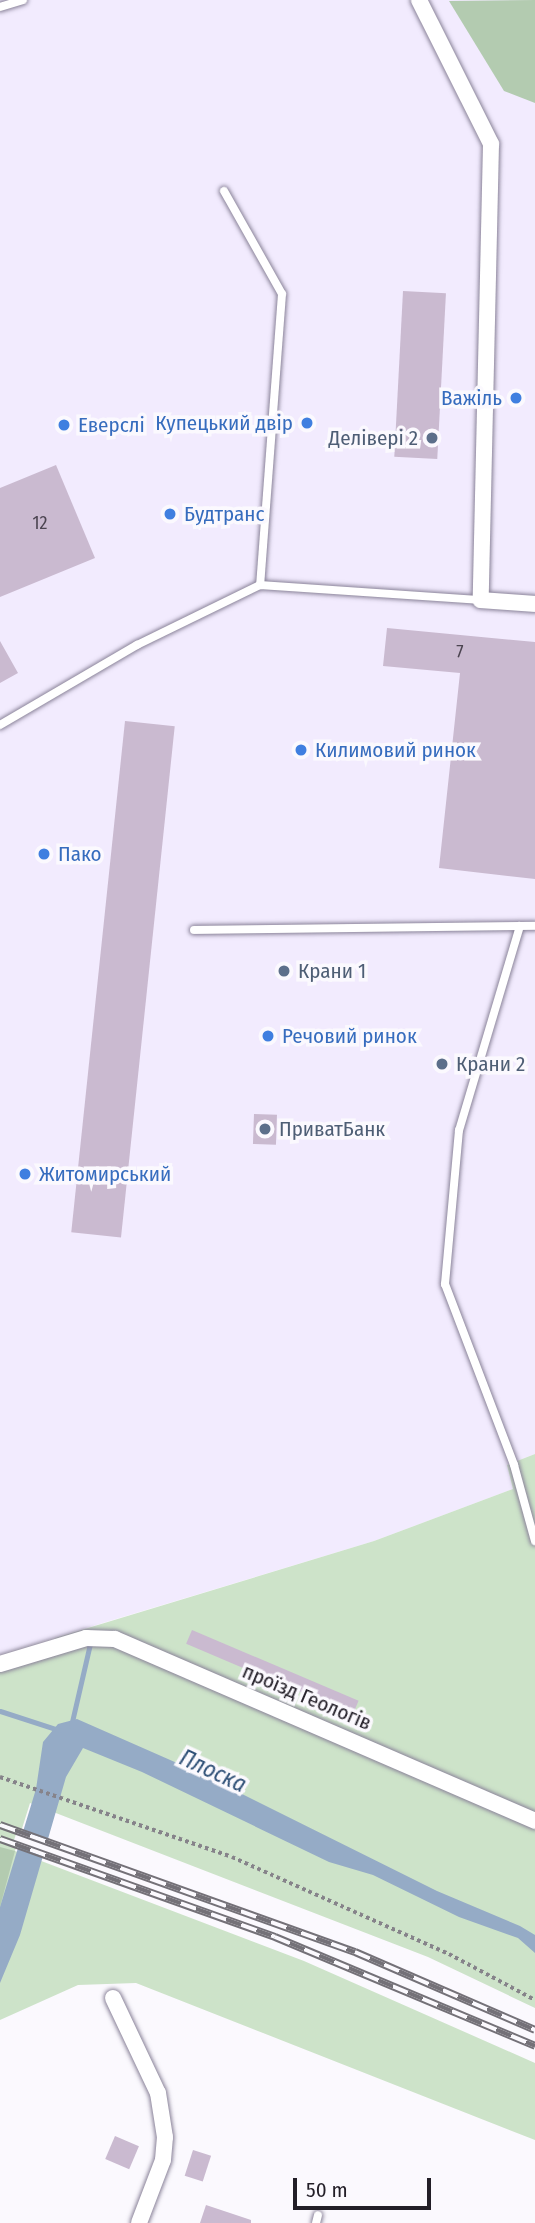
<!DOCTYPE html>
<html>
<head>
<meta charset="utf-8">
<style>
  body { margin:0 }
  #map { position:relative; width:535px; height:2223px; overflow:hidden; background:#fbf9fe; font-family:"Fira Sans Condensed",sans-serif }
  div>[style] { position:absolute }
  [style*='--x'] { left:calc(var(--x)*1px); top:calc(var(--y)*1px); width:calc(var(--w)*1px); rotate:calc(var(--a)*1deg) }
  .built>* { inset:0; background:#f2ebfe }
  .green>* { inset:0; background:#cde3c9 }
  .forest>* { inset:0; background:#b3cbb0 }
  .water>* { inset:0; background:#95abc6 }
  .pier>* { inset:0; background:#fbf9fe; transform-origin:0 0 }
  .stream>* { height:5px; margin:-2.5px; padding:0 2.5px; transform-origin:2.5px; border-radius:2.5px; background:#95abc6 }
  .building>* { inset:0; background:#cabad0; transform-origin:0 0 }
  .path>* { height:3.5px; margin-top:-1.75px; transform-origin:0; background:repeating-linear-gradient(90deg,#86838a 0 3.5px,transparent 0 7px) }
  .roads { filter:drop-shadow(0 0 2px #8a8399) drop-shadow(0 0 2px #8a8399) }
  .lane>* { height:8px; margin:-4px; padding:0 4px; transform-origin:4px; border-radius:4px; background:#fff }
  .street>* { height:16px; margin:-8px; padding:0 8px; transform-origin:8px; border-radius:8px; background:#fff }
  .rail>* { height:8px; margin-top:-4px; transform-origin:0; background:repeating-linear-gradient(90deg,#fbf9fe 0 16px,#747178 0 32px); box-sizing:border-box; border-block:2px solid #747178 }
  .dots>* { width:19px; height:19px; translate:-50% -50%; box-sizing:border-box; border:4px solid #fbf9fe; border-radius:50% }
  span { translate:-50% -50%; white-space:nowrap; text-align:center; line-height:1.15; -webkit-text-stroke:7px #fbf9fe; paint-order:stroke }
  .number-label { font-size:18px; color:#4c4551 }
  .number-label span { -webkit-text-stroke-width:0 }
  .shop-label { font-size:21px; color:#366cbe }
  .right { translate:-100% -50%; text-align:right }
  .left { translate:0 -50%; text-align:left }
  .service-label { font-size:21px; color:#4e5e75 }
  .street-label { font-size:21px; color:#221e27 }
  .water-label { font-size:23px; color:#2e4f76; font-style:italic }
  .scale { position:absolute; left:293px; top:2178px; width:138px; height:32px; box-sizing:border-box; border:4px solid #221e27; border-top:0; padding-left:9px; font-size:21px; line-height:24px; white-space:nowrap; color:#221e27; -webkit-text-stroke:5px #fbf9fe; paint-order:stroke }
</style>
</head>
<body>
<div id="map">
  <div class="built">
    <i style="clip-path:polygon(0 0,535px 0,535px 1454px,507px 1465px,513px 1489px,374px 1541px,0 1654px)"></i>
  </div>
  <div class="green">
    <i style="clip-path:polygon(535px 1454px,535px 2008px,428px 1957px,30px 1803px,15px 1851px,304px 1961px,535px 2063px,535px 2140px,136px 1983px,78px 1985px,0 2020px,0 1664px,57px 1646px,55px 1638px,374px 1541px,513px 1489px,507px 1465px)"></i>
  </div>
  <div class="forest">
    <i style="clip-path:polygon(535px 0,535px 103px,504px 91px,449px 1px)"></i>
    <i style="clip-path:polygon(0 1847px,15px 1851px,0 1907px)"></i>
  </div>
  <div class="water">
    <i style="clip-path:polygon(77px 1719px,202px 1774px,437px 1891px,520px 1926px,535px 1935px,535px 1953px,518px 1938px,459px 1917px,373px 1875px,329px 1862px,142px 1772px,83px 1748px,66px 1777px,20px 1935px,0 1983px,0 1907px,36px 1789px,43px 1742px,58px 1724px)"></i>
  </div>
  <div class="pier">
    <i style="left:17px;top:1831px;width:35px;height:13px;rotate:18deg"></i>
  </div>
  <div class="stream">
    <i style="--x:0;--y:1711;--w:62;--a:17.9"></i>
    <i style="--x:71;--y:1726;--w:84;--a:-77"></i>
  </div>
  <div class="building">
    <i style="left:403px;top:291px;width:43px;height:166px;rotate:3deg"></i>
    <i style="clip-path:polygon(56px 465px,95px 558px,0 597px,0 488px)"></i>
    <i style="clip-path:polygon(387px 628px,535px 642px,535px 879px,439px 868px,460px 673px,383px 666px)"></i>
    <i style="clip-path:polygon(0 641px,18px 673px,0 683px)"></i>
    <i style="left:125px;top:721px;width:50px;height:514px;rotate:6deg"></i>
    <i style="left:254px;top:1114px;width:23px;height:30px;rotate:2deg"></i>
    <i style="left:192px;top:1630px;width:181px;height:15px;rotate:23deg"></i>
    <i style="left:115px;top:2136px;width:26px;height:25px;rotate:23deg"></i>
    <i style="left:193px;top:2150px;width:19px;height:27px;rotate:18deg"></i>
    <i style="clip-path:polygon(206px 2205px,251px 2220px,251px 2223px,200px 2223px)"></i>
  </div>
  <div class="path">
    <i style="--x:0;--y:1777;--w:245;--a:19"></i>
    <i style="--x:232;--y:1857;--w:238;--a:24.1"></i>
    <i style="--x:449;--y:1954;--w:98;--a:28.1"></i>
  </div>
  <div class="roads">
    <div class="lane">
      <i style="--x:0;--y:7;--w:24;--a:-17"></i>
      <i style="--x:224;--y:191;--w:118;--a:60.6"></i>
      <i style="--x:282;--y:294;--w:292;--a:94.3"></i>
      <i style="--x:0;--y:725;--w:159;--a:-30.3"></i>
      <i style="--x:137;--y:645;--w:137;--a:-26"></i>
      <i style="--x:260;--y:585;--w:222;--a:3.9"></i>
      <i style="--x:520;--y:926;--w:213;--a:106.6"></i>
      <i style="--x:459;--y:1130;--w:155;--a:95.2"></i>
      <i style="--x:445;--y:1284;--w:194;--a:69.1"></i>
      <i style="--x:514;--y:1465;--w:79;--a:74.6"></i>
      <i style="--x:194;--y:930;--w:341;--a:-0.7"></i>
      <i style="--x:316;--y:2223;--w:8;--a:-76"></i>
    </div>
    <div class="street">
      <i style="--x:419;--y:0;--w:161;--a:63.4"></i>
      <i style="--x:491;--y:144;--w:456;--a:91.3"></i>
      <i style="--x:481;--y:600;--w:54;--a:4.2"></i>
      <i style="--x:0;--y:1664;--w:90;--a:-16.8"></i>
      <i style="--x:86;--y:1638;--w:29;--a:2"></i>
      <i style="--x:115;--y:1639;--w:458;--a:23.4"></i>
      <i style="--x:113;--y:1998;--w:105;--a:64.7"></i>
      <i style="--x:158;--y:2093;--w:45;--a:81"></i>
      <i style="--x:165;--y:2137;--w:23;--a:95"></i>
      <i style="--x:163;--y:2160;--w:67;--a:110.9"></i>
    </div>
  </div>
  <div class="rail">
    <i style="--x:0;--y:1825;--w:377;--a:19.7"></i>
    <i style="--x:355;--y:1952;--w:196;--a:23.4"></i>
    <i style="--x:0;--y:1839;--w:292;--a:19.6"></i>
    <i style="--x:275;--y:1937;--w:282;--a:22.7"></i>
  </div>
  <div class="dots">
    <i style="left:516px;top:398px;background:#3f7fe0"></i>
    <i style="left:307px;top:423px;background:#3f7fe0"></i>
    <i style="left:64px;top:425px;background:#3f7fe0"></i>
    <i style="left:432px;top:438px;background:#5c6f8a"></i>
    <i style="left:170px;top:514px;background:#3f7fe0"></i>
    <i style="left:301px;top:750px;background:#3f7fe0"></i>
    <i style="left:44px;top:854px;background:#3f7fe0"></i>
    <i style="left:284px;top:971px;background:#5c6f8a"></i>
    <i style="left:268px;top:1036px;background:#3f7fe0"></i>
    <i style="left:442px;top:1064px;background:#5c6f8a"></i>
    <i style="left:265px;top:1129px;background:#5c6f8a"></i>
    <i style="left:25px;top:1174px;background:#3f7fe0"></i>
  </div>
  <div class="number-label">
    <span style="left:40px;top:523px">12</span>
    <span style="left:460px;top:652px">7</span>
  </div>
  <div class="shop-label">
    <span class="right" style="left:502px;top:398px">Важіль</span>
    <span class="right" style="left:293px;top:423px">Купецький двір</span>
    <span class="left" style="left:78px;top:425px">Еверслі</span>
    <span class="left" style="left:184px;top:514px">Будтранс</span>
    <span class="left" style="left:315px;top:750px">Килимовий ринок</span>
    <span class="left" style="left:58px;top:854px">Пако</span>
    <span class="left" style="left:282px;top:1036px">Речовий ринок</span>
    <span class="left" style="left:39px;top:1174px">Житомирський</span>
  </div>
  <div class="service-label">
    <span class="right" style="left:418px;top:438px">Делівері 2</span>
    <span class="left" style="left:298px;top:971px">Крани 1</span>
    <span class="left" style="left:456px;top:1064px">Крани 2</span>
    <span class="left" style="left:279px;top:1129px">ПриватБанк</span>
  </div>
  <div class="street-label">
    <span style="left:307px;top:1697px;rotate:23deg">проїзд Геологів</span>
  </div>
  <div class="water-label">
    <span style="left:213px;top:1771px;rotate:25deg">Плоска</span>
  </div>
  <div class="scale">50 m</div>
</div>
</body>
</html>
